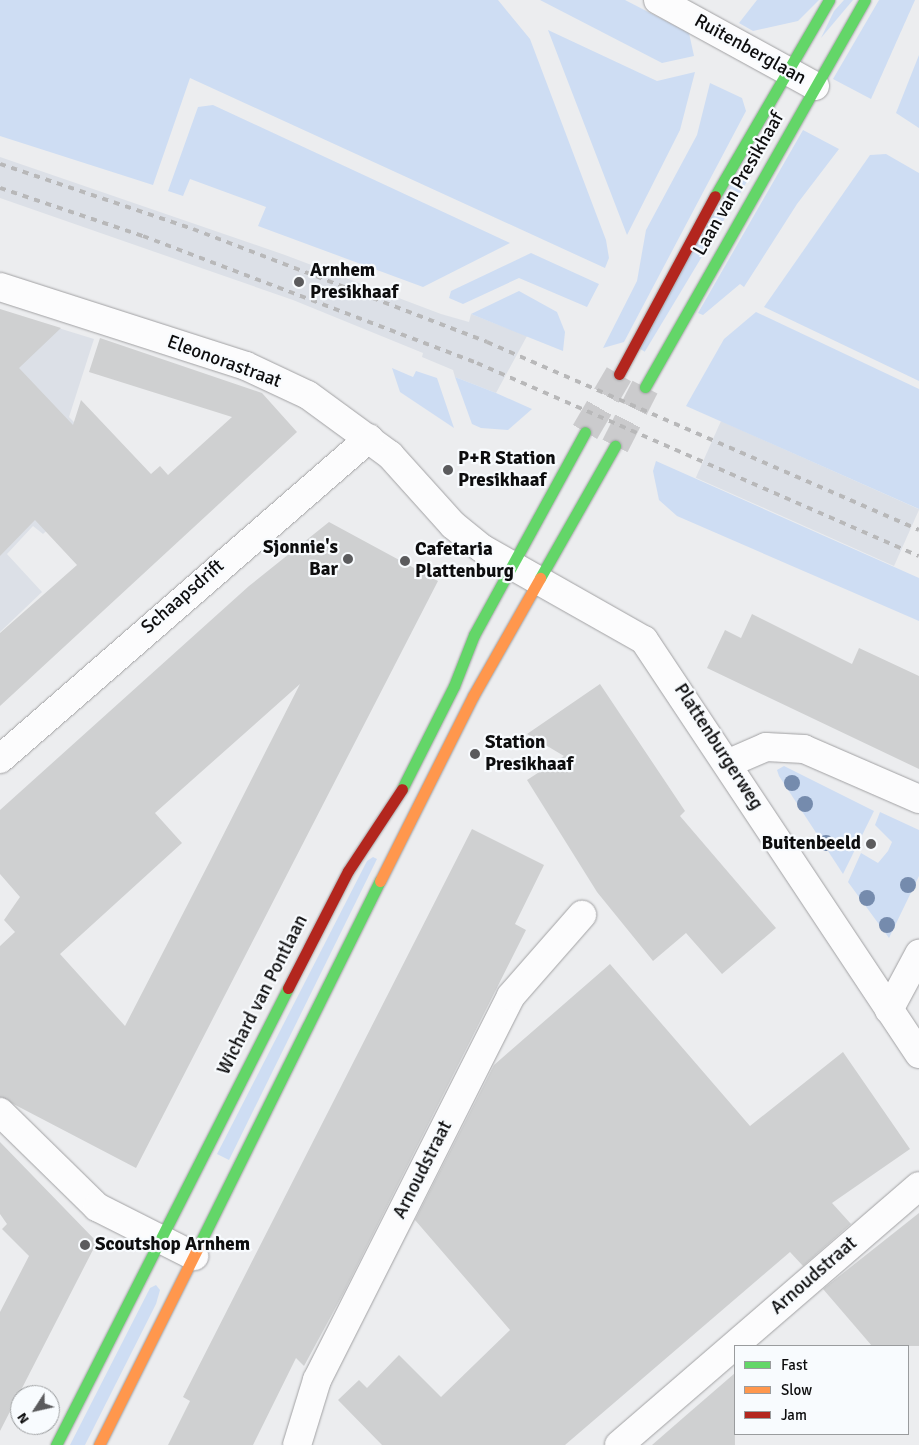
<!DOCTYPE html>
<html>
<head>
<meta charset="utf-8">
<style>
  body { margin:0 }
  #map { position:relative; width:919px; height:1445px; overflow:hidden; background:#ecedef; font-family:Signika,sans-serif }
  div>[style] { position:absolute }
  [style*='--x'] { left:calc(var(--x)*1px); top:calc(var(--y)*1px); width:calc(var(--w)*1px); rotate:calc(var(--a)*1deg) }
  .built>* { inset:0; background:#dce0e7; transform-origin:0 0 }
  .green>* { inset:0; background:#ceddf3; transform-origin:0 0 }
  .building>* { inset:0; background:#cfd0d1 }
  .secondary-tunnel>* { height:28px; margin-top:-14px; transform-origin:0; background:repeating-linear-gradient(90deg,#cbcbcd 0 28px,transparent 0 42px) }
  .roads { filter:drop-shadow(0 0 1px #a1a1a3) drop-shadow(0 0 1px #a1a1a3) }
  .street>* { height:28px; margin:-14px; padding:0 14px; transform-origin:14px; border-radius:14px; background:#fcfcfd }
  .fast>* { height:11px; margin:-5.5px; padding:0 5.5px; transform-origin:5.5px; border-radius:5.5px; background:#63d668 }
  .slow>* { height:11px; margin:-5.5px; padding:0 5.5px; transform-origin:5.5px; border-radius:5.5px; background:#ff974d }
  .jam>* { height:11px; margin:-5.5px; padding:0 5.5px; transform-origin:5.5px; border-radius:5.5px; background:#b3261e }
  .rail>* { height:4px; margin-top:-2px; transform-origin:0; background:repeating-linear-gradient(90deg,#b8b8b9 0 6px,transparent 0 12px) }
  .trees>* { width:16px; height:16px; margin:-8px; border-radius:50%; background:#758bad }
  .dots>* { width:14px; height:14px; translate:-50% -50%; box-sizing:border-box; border:2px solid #f8fbfe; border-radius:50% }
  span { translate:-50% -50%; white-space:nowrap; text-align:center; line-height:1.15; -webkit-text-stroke:4.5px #f8fbfe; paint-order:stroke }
  .street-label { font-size:19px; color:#0d0d0e }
  .poi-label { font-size:19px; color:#0d0d0e; font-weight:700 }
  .left { translate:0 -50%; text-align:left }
  .right { translate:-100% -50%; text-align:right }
  .legend { position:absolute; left:734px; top:1345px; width:175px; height:90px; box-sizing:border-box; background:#f8fbfe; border:1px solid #9a9c9e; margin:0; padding:6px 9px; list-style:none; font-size:15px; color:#0d0d0e }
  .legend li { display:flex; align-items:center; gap:10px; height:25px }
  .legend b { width:25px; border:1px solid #9a9c9e }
  .north { position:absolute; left:10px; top:1385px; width:50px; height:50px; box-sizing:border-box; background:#f8fbfe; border:1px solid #9a9c9e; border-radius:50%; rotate:235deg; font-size:14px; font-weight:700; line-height:20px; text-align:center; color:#0d0d0e }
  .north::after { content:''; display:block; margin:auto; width:18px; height:22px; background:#5b5b5d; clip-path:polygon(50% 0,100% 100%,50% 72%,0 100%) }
</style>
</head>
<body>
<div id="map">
  <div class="built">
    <i style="clip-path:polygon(0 157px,285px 255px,441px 314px,469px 322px,471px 314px,527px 336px,496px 393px,455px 377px,453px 370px,422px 357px,423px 353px,293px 300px,0 198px)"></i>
    <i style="clip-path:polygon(0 310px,94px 339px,69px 417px,117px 466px,43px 534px,33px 526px,7px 554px,42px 592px,0 632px)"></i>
    <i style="left:721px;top:421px;width:217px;height:62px;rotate:24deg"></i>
  </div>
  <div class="green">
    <i style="clip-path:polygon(0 0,498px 0,530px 39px,606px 240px,609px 258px,605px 268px,190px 78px,153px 185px,0 136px)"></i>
    <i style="clip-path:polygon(540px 0,625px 0,689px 33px,694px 56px,662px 63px)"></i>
    <i style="clip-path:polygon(757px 0,819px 0,798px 21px,753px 31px,739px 23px)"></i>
    <i style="clip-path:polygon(844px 0,853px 0,821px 38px,834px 11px)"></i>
    <i style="clip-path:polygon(879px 0,915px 0,871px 99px,833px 79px)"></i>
    <i style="clip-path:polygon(548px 30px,657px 81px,695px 72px,680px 130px,627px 235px)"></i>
    <i style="clip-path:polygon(919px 55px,919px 128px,896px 113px)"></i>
    <i style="clip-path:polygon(710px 83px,742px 98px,746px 111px,624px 342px,603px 348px,637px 281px,646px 230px,697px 135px)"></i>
    <i style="clip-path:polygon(213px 105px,510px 243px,423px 287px,258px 226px,266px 207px,190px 179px,183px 196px,168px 191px,198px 107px)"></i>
    <i style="left:773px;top:115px;width:12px;height:269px;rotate:31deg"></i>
    <i style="clip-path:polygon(803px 130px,839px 149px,797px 204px,744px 287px,740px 284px,703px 315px,698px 313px)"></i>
    <i style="clip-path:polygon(886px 154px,919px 173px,919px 381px,764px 307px,870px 155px)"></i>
    <i style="clip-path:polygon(531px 253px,599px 284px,587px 307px,519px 278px,463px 304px,449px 298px,451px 291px)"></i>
    <i style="clip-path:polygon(519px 291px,557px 312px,565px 332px,563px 351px,471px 314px)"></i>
    <i style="clip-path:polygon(756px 312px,919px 389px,919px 509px,686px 406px,724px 339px)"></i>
    <i style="clip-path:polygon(392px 368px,413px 377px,416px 371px,437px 378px,454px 428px,400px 392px)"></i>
    <i style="clip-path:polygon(455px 377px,496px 393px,532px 409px,508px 430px,481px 428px,472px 424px)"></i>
    <i style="clip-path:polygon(656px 461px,919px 578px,919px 621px,677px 516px,659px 500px,653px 471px)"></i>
    <i style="clip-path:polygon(784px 766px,874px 811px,843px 874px,779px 776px,777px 770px)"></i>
    <i style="clip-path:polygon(880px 812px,919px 830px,919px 876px,889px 938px,848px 882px,861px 853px,878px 863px,888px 851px,892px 842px,875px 825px)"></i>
    <i style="clip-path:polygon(373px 857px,377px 859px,229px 1160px,217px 1154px,367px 861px)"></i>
    <i style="clip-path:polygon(156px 1285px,160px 1290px,156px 1304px,85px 1445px,70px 1445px,150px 1288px)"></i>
  </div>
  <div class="building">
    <i style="clip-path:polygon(0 309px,61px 328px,19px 368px,73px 425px,81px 400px,151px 474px,160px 466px,168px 475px,232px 417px,89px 372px,100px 338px,262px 393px,297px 432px,0 706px,0 633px,77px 565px,35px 520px,0 556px)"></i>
    <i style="clip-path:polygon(evenodd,329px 522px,438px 581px,136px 1168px,0 1097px,0 946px,15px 932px,4px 920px,20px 897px,0 874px,0 810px,249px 586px,329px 522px,300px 684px,209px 863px,125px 1026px,60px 954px,182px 843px,155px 813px,300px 684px)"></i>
    <i style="clip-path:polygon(752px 614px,852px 664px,859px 648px,919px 676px,919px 769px,707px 668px,725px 630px,741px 638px)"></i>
    <i style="clip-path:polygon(600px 684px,685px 811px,680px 816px,776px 928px,722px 974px,686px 933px,653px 961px,597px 892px,527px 780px,564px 756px,527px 734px)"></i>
    <i style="clip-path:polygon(472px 829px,544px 865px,515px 924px,526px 930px,343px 1294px,304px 1366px,296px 1358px,253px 1445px,168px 1445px,190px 1401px,183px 1397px)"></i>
    <i style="clip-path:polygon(610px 964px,750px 1126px,843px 1052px,910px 1149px,832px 1203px,851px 1224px,803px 1266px,790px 1252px,565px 1445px,382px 1445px,338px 1400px,359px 1380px,367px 1388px,399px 1355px,441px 1397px,510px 1330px,415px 1220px,494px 1065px)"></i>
    <i style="clip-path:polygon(0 1142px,97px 1242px,0 1431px,0 1312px,29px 1256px,2px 1229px,7px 1224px,0 1214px)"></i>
    <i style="clip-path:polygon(919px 1213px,919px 1346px,872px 1346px,823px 1289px)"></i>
    <i style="clip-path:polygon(735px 1373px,735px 1445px,652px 1445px,683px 1418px)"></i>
  </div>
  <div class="secondary-tunnel">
    <i style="--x:585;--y:432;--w:67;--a:-59.6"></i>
    <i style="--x:615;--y:446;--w:66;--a:-63"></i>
  </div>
  <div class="roads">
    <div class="street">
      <i style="--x:658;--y:0;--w:179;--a:28.7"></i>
      <i style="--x:0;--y:287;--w:258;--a:17.8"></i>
      <i style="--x:246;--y:366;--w:68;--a:25.1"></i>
      <i style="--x:308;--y:395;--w:102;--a:36.2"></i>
      <i style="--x:390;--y:455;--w:94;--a:48"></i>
      <i style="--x:453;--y:525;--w:38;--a:39"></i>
      <i style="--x:483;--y:549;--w:185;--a:29.5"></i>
      <i style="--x:644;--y:640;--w:497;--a:56.4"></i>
      <i style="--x:0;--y:759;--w:489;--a:-41"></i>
      <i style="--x:729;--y:763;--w:40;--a:-23.4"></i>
      <i style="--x:766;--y:747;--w:38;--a:3"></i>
      <i style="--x:804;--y:749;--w:125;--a:23.5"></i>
      <i style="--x:889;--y:1010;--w:64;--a:-61.8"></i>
      <i style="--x:0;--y:1112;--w:136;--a:44.4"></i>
      <i style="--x:97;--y:1207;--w:109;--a:26.8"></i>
      <i style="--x:297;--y:1445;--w:68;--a:-72.9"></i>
      <i style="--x:317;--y:1380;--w:430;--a:-63.2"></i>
      <i style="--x:511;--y:996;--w:108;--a:-48.8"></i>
      <i style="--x:619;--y:1445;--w:396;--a:-40.8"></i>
    </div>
    <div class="fast">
      <i style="--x:715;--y:196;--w:227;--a:-59.8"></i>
      <i style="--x:645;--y:387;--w:445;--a:-60.4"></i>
      <i style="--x:540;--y:578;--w:152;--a:-60.4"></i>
      <i style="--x:402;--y:789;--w:115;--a:-63.2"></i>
      <i style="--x:454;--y:686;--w:55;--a:-68.6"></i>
      <i style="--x:474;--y:635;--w:231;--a:-61.3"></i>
      <i style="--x:199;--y:1245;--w:407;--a:-63.6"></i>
      <i style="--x:56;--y:1445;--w:513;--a:-63.08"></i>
    </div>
    <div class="slow">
      <i style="--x:380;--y:881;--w:207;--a:-63.3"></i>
      <i style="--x:473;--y:696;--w:136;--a:-60.4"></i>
      <i style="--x:99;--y:1445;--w:224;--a:-63.4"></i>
    </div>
    <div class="jam">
      <i style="--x:619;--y:374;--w:202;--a:-61.7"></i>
      <i style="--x:288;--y:988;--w:131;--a:-62.9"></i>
      <i style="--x:348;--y:871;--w:98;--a:-56.6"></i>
    </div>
  </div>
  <div class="rail">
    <i style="--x:0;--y:164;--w:204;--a:18.6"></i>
    <i style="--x:193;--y:229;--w:315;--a:21"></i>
    <i style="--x:487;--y:342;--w:471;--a:23.5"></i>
    <i style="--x:0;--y:188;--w:151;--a:18.6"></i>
    <i style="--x:143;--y:236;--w:357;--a:20.8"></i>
    <i style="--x:477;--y:363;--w:482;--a:23.6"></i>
  </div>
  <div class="trees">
    <i style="left:792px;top:783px"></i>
    <i style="left:805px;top:804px"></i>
    <i style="left:826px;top:843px"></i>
    <i style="left:908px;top:885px"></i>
    <i style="left:867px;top:898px"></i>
    <i style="left:887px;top:925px"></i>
  </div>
  <div class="dots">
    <i style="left:299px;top:282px;background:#5b5b5d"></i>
    <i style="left:448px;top:470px;background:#5b5b5d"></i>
    <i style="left:348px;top:559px;background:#5b5b5d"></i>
    <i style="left:405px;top:561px;background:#5b5b5d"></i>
    <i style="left:475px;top:754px;background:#5b5b5d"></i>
    <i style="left:871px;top:844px;background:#5b5b5d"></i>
    <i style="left:85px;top:1245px;background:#5b5b5d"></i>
  </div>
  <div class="street-label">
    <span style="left:750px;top:50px;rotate:29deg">Ruitenberglaan</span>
    <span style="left:739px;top:184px;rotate:-60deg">Laan van Presikhaaf</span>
    <span style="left:224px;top:362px;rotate:20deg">Eleonorastraat</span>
    <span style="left:183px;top:597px;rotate:-41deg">Schaapsdrift</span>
    <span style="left:718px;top:747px;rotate:57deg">Plattenburgerweg</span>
    <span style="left:263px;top:995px;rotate:-63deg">Wichard van Pontlaan</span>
    <span style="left:423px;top:1170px;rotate:-63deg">Arnoudstraat</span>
    <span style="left:814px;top:1276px;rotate:-41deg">Arnoudstraat</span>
  </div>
  <div class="poi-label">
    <span class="left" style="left:310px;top:282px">Arnhem<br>Presikhaaf</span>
    <span class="left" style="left:458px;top:470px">P+R Station<br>Presikhaaf</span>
    <span class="right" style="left:338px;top:559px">Sjonnie's<br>Bar</span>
    <span class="left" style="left:415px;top:561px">Cafetaria<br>Plattenburg</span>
    <span class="left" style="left:485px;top:754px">Station<br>Presikhaaf</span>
    <span class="right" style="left:861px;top:844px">Buitenbeeld</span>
    <span class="left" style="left:95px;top:1245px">Scoutshop Arnhem</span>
  </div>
  <ul class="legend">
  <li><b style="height:6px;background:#63d668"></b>Fast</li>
  <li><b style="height:6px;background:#ff974d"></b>Slow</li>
  <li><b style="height:6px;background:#b3261e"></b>Jam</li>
  </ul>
  <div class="north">N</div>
</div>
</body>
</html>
